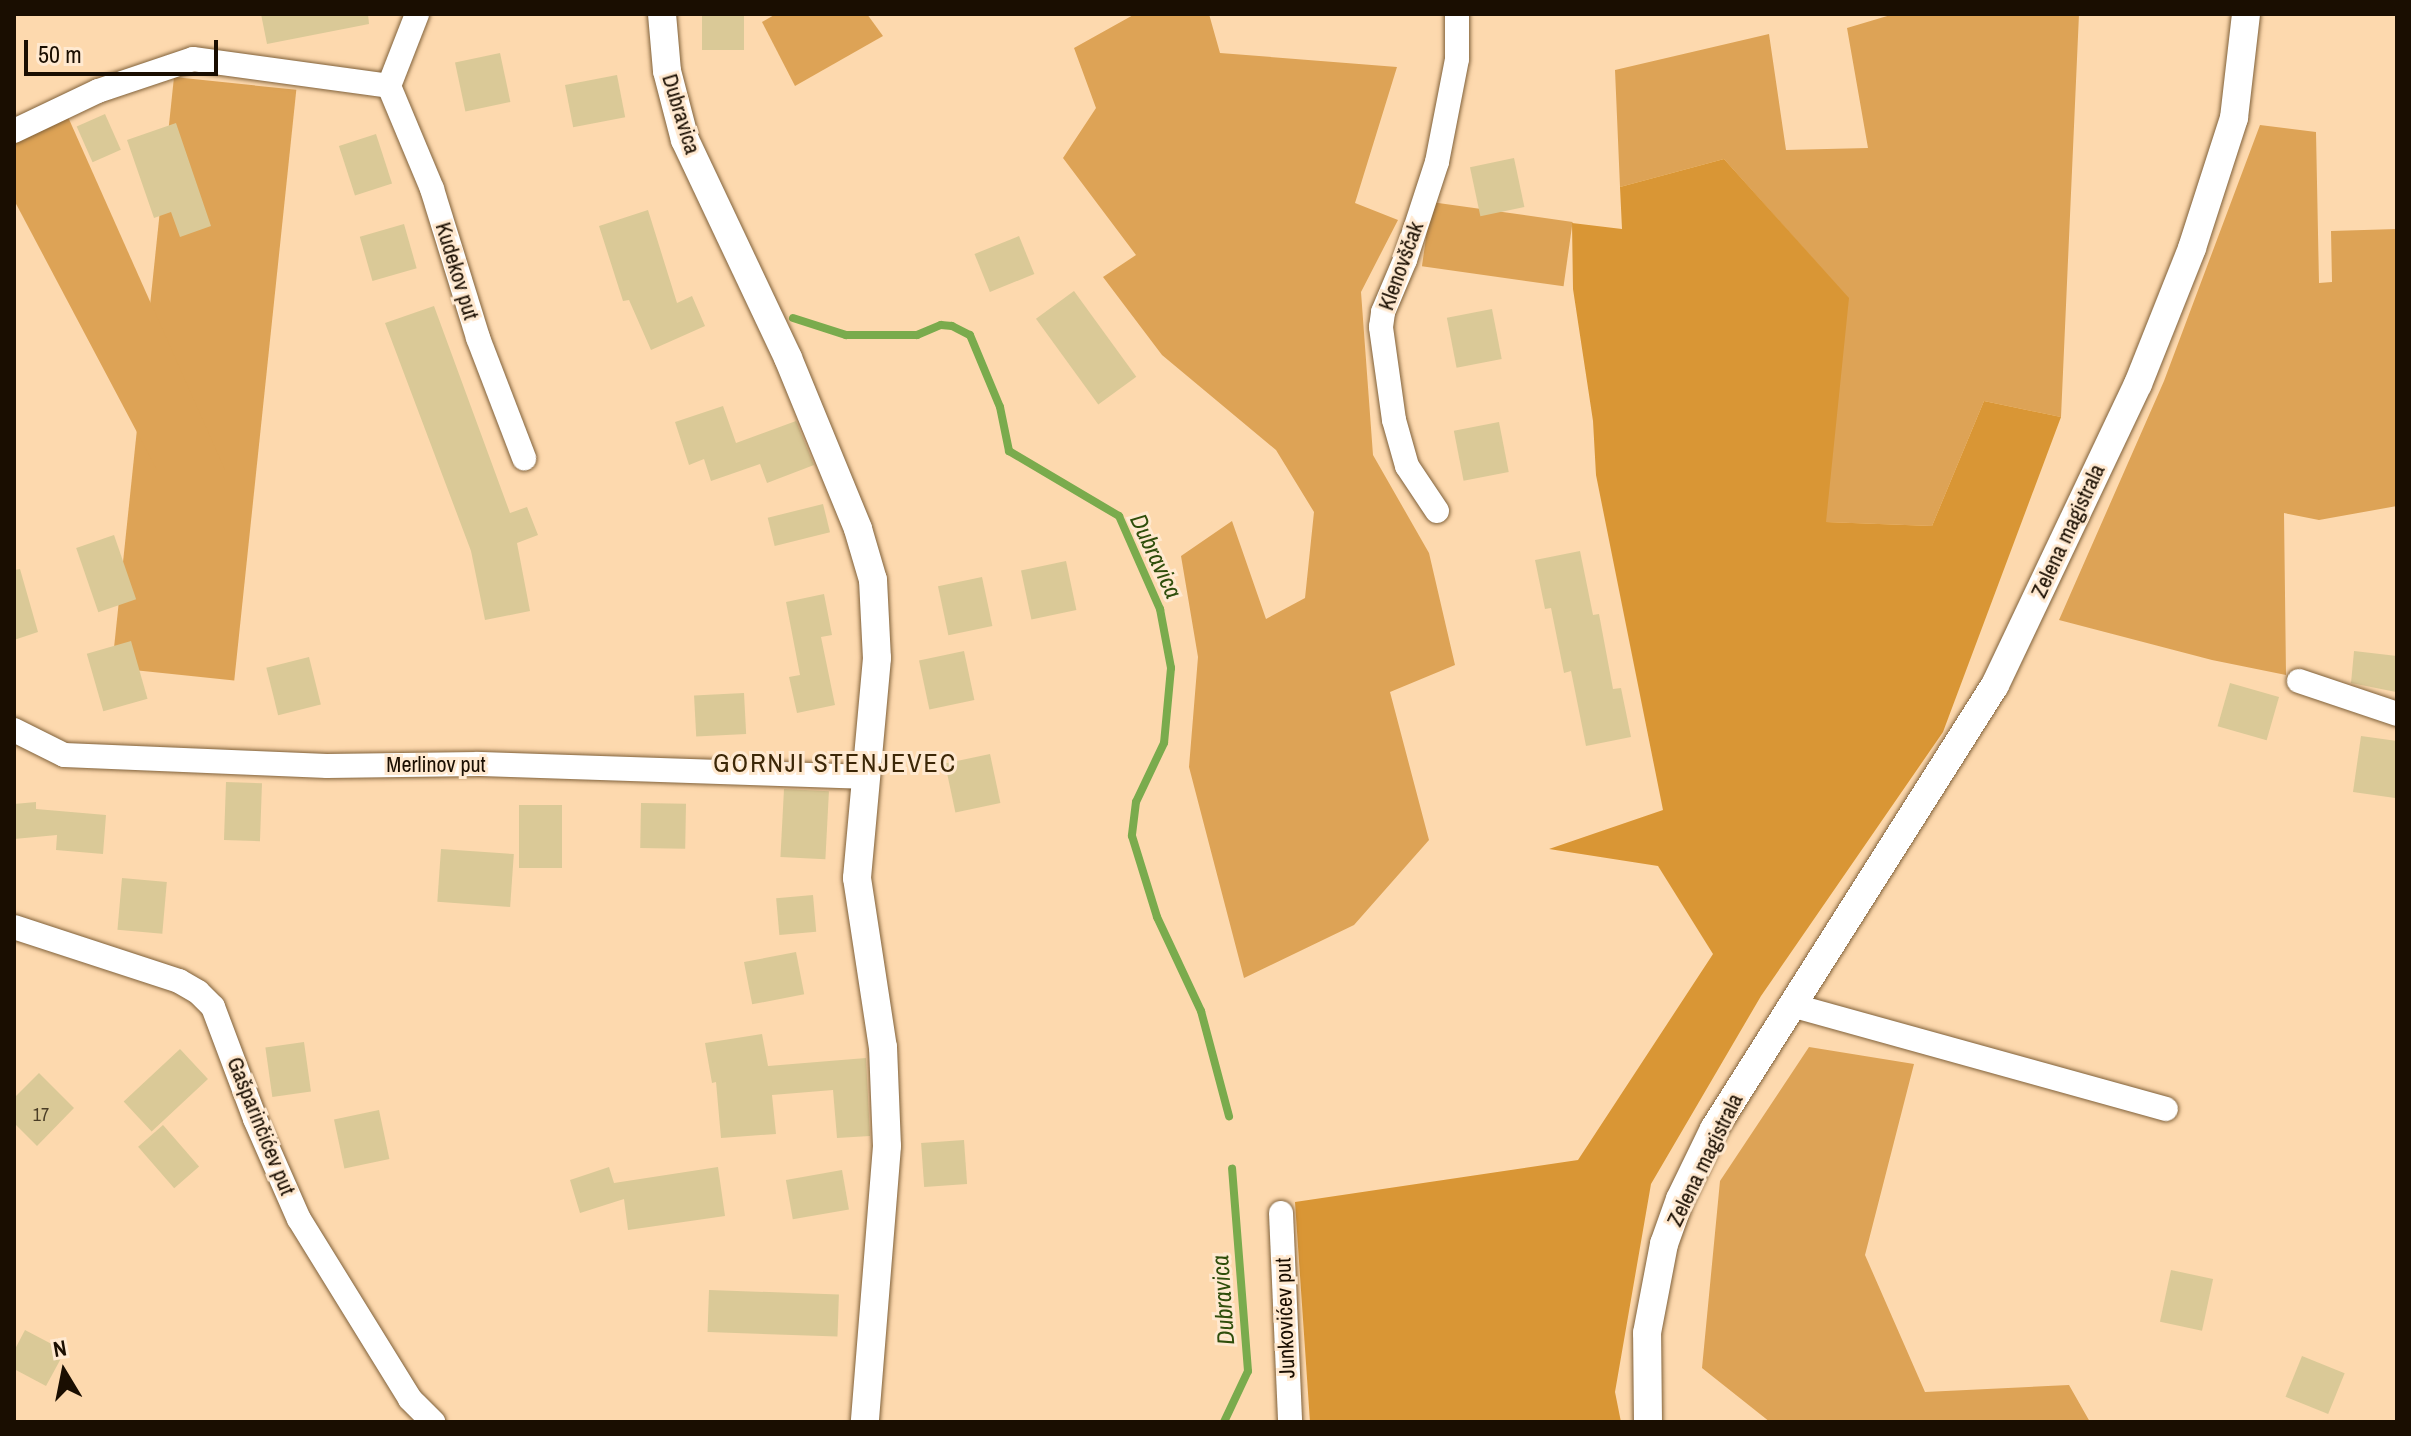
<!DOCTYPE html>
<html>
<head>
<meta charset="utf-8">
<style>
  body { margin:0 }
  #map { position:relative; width:2411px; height:1436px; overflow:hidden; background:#fdd9ae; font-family:"Archivo Narrow",sans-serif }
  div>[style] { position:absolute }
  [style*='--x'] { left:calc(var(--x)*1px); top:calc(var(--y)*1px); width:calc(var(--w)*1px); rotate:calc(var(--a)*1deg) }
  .green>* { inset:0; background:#dda356; transform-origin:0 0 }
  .forest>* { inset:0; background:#d99635 }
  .stream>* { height:8px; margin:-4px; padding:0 4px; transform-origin:4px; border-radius:4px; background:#7aab4d }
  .building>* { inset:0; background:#dac997; transform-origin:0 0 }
  .roads { filter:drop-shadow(0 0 2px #80613a) drop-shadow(0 0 2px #80613a) }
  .minor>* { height:24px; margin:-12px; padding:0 12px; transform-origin:12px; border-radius:12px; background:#fff }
  .tertiary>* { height:28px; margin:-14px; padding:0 14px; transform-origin:14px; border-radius:14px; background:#fff }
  span { translate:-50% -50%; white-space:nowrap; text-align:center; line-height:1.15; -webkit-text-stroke:6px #ffe9d0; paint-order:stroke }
  .number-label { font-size:18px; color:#4a3d26 }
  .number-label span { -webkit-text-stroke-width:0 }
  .street-label { font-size:22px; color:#1a0e01 }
  .water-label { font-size:24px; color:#2f4e0b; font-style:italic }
  .quarter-label { font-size:26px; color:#3c2707; letter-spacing:2px }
  .frame { position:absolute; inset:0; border:16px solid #1a0e01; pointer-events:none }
  .north { position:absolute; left:24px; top:1332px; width:80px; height:80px; -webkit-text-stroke:6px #ffe9d0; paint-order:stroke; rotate:350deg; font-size:22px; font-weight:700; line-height:32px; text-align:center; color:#1a0e01 }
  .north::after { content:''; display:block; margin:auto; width:28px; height:36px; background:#1a0e01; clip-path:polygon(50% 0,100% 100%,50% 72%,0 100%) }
  .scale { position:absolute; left:24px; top:40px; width:194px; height:36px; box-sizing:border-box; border:4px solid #1a0e01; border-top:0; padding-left:10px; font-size:24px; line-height:28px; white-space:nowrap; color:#1a0e01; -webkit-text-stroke:6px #ffe9d0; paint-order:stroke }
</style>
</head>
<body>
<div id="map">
  <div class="green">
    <i style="clip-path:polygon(776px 14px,867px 14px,883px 36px,795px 86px,762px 22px)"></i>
    <i style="clip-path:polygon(1135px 14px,1209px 14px,1220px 53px,1397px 67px,1355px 203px,1398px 220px,1361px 292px,1373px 455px,1429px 553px,1455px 665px,1390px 692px,1429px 840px,1354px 925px,1244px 978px,1189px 767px,1198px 657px,1181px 556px,1232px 521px,1266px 619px,1305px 598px,1314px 512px,1276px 450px,1162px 355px,1103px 277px,1136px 255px,1063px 158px,1096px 108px,1074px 48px)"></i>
    <i style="clip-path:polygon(1894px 14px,2079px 14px,2061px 417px,1984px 401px,1932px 526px,1825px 522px,1848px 298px,1724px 159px,1620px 187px,1615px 70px,1769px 34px,1786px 150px,1868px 148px,1847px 28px)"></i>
    <i style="left:174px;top:77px;width:123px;height:594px;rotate:6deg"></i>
    <i style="clip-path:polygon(64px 108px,225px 470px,157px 470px,14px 200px,14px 133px)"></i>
    <i style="clip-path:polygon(2260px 125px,2316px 132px,2319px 283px,2332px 282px,2331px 231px,2397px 229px,2397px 506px,2319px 520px,2284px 513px,2286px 675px,2212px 660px,2059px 620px,2164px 381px)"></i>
    <i style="left:1431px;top:202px;width:143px;height:65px;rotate:8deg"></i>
    <i style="clip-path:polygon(1809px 1047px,1914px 1064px,1865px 1255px,1925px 1392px,2069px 1385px,2090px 1422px,1770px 1422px,1702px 1368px,1720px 1181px)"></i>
  </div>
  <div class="forest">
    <i style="clip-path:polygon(1724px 159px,1849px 298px,1826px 522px,1932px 526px,1984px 401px,2061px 417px,1943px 732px,1761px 996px,1651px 1184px,1615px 1392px,1621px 1422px,1310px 1422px,1295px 1202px,1578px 1160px,1713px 954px,1658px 866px,1549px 849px,1663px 810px,1596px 475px,1593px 421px,1573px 289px,1572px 223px,1622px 229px,1620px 187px)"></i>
  </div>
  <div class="stream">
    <i style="--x:793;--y:318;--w:56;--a:17.8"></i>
    <i style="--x:846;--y:335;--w:71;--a:0"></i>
    <i style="--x:917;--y:335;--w:26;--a:-23"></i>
    <i style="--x:941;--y:325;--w:11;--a:5"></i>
    <i style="--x:952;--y:326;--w:20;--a:27"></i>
    <i style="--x:970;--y:335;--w:78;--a:67.4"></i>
    <i style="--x:1000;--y:407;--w:45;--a:78.4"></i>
    <i style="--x:1009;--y:451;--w:128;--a:30.6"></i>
    <i style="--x:1119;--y:516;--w:102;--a:66.2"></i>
    <i style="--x:1160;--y:609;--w:60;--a:79.4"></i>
    <i style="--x:1171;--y:668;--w:75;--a:95.3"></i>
    <i style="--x:1164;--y:743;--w:65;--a:115.4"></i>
    <i style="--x:1136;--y:802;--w:34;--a:97"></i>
    <i style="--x:1132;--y:836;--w:85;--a:72.8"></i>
    <i style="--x:1157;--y:917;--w:104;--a:64.9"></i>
    <i style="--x:1201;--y:1011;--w:109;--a:75.1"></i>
    <i style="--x:1224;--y:1422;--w:56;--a:-64.8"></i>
    <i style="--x:1248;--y:1371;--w:203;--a:-94.5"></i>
  </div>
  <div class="building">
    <i style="clip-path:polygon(261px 14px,368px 14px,369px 24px,267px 44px)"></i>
    <i style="left:702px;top:14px;width:42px;height:36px"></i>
    <i style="left:500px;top:53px;width:50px;height:46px;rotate:78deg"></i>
    <i style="left:617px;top:75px;width:43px;height:53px;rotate:79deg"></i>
    <i style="left:105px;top:114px;width:39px;height:31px;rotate:66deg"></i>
    <i style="clip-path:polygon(176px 123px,211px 226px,180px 237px,171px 212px,154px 218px,127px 140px)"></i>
    <i style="left:376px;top:134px;width:52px;height:39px;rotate:72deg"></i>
    <i style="left:1514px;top:158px;width:50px;height:45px;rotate:78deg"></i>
    <i style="clip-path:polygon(648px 210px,677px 303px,692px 296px,705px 326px,651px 350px,629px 300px,623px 301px,599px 226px)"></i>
    <i style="left:404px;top:224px;width:46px;height:46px;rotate:74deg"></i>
    <i style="left:1019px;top:236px;width:41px;height:48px;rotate:68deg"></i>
    <i style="left:1074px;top:291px;width:106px;height:47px;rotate:54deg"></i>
    <i style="clip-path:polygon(434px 306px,510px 513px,527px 507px,538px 535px,517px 543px,530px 611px,485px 620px,471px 551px,385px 323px)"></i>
    <i style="left:1492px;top:309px;width:51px;height:46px;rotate:79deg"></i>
    <i style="clip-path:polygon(723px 406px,736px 443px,796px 421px,814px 465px,767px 483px,760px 464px,711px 481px,704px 459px,689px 465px,675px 422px)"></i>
    <i style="left:1499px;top:422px;width:51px;height:46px;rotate:79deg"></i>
    <i style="left:823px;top:504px;width:29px;height:57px;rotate:76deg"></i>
    <i style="left:114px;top:535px;width:68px;height:40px;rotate:71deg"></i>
    <i style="clip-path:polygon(1580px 551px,1593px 615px,1599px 614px,1613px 689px,1621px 688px,1631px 737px,1586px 746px,1571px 671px,1564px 673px,1551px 608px,1545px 609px,1535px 560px)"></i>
    <i style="left:1066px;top:561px;width:50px;height:46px;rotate:78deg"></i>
    <i style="clip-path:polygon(20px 569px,38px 632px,14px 640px,14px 570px)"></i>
    <i style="left:982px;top:577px;width:50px;height:45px;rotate:78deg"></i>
    <i style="clip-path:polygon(824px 594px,832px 635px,821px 637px,835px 705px,797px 713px,789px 677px,800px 675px,786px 602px)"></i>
    <i style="left:131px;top:641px;width:60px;height:46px;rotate:74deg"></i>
    <i style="left:964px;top:651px;width:50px;height:46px;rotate:78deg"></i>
    <i style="clip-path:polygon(2354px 651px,2397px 656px,2396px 692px,2351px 683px)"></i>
    <i style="left:309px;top:657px;width:49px;height:44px;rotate:76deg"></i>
    <i style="left:2230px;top:683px;width:51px;height:45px;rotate:16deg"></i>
    <i style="left:744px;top:693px;width:41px;height:50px;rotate:87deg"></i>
    <i style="clip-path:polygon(2361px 736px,2397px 741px,2395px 798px,2353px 792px)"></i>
    <i style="left:990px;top:754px;width:50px;height:46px;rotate:78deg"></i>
    <i style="left:226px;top:782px;width:36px;height:58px;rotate:2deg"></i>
    <i style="left:784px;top:789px;width:45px;height:68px;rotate:3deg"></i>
    <i style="clip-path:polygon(36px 802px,36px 809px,106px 815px,103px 854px,56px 850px,57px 835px,14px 839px,14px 804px)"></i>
    <i style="left:641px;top:803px;width:45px;height:45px;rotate:1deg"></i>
    <i style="left:519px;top:805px;width:43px;height:63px"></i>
    <i style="left:441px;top:849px;width:73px;height:53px;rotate:4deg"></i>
    <i style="left:122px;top:878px;width:45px;height:52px;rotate:5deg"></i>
    <i style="left:813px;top:895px;width:37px;height:37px;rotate:85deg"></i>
    <i style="left:796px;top:952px;width:43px;height:53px;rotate:79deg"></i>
    <i style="clip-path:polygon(762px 1034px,768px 1066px,866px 1058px,870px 1136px,837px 1138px,833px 1090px,772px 1095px,776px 1134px,721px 1138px,716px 1082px,712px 1083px,705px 1043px)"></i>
    <i style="left:304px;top:1042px;width:50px;height:39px;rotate:82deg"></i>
    <i style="left:180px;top:1049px;width:41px;height:77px;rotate:47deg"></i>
    <i style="clip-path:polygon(39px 1073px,74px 1108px,37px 1146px,14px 1123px,14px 1098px)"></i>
    <i style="left:379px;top:1110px;width:50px;height:46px;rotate:78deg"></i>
    <i style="left:163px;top:1125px;width:55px;height:33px;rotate:49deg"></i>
    <i style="left:964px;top:1140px;width:44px;height:43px;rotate:86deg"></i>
    <i style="clip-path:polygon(609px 1167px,614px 1183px,718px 1167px,725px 1216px,628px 1230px,624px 1199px,580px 1213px,570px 1180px)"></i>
    <i style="left:842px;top:1170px;width:40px;height:57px;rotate:80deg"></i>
    <i style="left:2171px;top:1270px;width:43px;height:53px;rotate:12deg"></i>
    <i style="left:709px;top:1290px;width:130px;height:42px;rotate:2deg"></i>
    <i style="clip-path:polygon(25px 1330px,65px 1351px,46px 1386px,14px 1369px,14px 1351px)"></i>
    <i style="left:2302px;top:1356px;width:46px;height:44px;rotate:22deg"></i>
  </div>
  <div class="roads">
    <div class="minor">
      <i style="--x:389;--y:86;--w:112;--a:67.3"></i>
      <i style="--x:432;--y:189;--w:156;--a:72.8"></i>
      <i style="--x:478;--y:338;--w:129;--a:69"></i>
      <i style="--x:14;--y:131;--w:93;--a:-25.5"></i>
      <i style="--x:98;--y:91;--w:100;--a:-18.6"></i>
      <i style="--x:193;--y:59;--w:198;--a:7.8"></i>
      <i style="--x:389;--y:86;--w:77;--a:-68.7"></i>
      <i style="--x:1437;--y:511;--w:54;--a:-123.7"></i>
      <i style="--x:1407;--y:466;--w:48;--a:-105.8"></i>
      <i style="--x:1394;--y:420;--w:94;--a:-98"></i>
      <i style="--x:1381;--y:327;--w:15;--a:-82"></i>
      <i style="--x:1383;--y:312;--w:56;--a:-67.1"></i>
      <i style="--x:1405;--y:260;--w:103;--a:-71.9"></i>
      <i style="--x:1437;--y:162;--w:105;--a:-79"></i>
      <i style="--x:1457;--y:59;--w:45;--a:-90"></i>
      <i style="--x:2299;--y:681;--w:103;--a:18.6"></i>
      <i style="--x:14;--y:730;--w:56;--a:26.6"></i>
      <i style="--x:64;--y:755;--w:263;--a:2.4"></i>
      <i style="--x:327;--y:766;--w:151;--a:-0.8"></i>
      <i style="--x:478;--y:764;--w:387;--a:1.9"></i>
      <i style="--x:14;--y:927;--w:174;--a:18.1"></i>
      <i style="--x:179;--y:981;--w:22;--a:30"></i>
      <i style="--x:198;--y:992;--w:21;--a:45"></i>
      <i style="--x:213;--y:1007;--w:120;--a:69.4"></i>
      <i style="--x:255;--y:1119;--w:109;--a:66.3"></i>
      <i style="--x:299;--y:1219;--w:211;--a:58.3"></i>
      <i style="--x:410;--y:1399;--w:33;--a:45"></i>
      <i style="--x:1791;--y:1005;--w:389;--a:15.5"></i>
      <i style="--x:1281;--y:1213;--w:209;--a:87.5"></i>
    </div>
    <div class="tertiary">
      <i style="--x:662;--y:14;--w:57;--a:85"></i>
      <i style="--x:667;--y:71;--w:71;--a:75.4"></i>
      <i style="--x:685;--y:140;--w:241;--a:64.7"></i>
      <i style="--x:788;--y:358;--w:185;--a:67.7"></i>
      <i style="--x:858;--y:529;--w:53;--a:73.6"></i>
      <i style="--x:873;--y:580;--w:78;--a:87.1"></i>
      <i style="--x:877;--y:658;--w:221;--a:95.2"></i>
      <i style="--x:857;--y:878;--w:171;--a:81.3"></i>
      <i style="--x:883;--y:1047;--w:99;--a:87.7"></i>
      <i style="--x:887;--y:1146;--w:277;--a:94.6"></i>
      <i style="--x:1648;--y:1422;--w:89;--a:-90.6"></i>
      <i style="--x:1647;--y:1333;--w:91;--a:-79.2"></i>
      <i style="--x:1664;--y:1244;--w:48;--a:-70.4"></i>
      <i style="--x:1680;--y:1199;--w:78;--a:-64.1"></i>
      <i style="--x:1714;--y:1129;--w:525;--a:-57.67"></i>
      <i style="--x:1995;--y:685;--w:333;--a:-64.6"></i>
      <i style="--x:2138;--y:384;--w:146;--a:-68.3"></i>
      <i style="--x:2192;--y:248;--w:137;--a:-72.1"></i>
      <i style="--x:2234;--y:118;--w:105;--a:-83.4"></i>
    </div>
  </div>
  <div class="number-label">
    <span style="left:41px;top:1115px">17</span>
  </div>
  <div class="street-label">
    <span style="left:681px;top:114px;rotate:73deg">Dubravica</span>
    <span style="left:1401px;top:266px;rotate:-70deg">Klenovščak</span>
    <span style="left:457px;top:271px;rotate:73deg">Kudekov put</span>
    <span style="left:2068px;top:531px;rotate:-65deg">Zelena magistrala</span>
    <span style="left:436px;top:765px">Merlinov put</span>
    <span style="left:261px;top:1126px;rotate:68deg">Gašparinčićev put</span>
    <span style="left:1705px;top:1160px;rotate:-64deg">Zelena magistrala</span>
    <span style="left:1285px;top:1318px;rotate:-92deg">Junkovićev put</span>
  </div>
  <div class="water-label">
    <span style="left:1156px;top:556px;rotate:65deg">Dubravica</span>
    <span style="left:1223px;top:1300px;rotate:-94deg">Dubravica</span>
  </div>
  <div class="quarter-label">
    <span style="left:835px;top:763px">GORNJI STENJEVEC</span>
  </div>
  <div class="frame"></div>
  <div class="north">N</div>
  <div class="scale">50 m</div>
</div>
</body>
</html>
